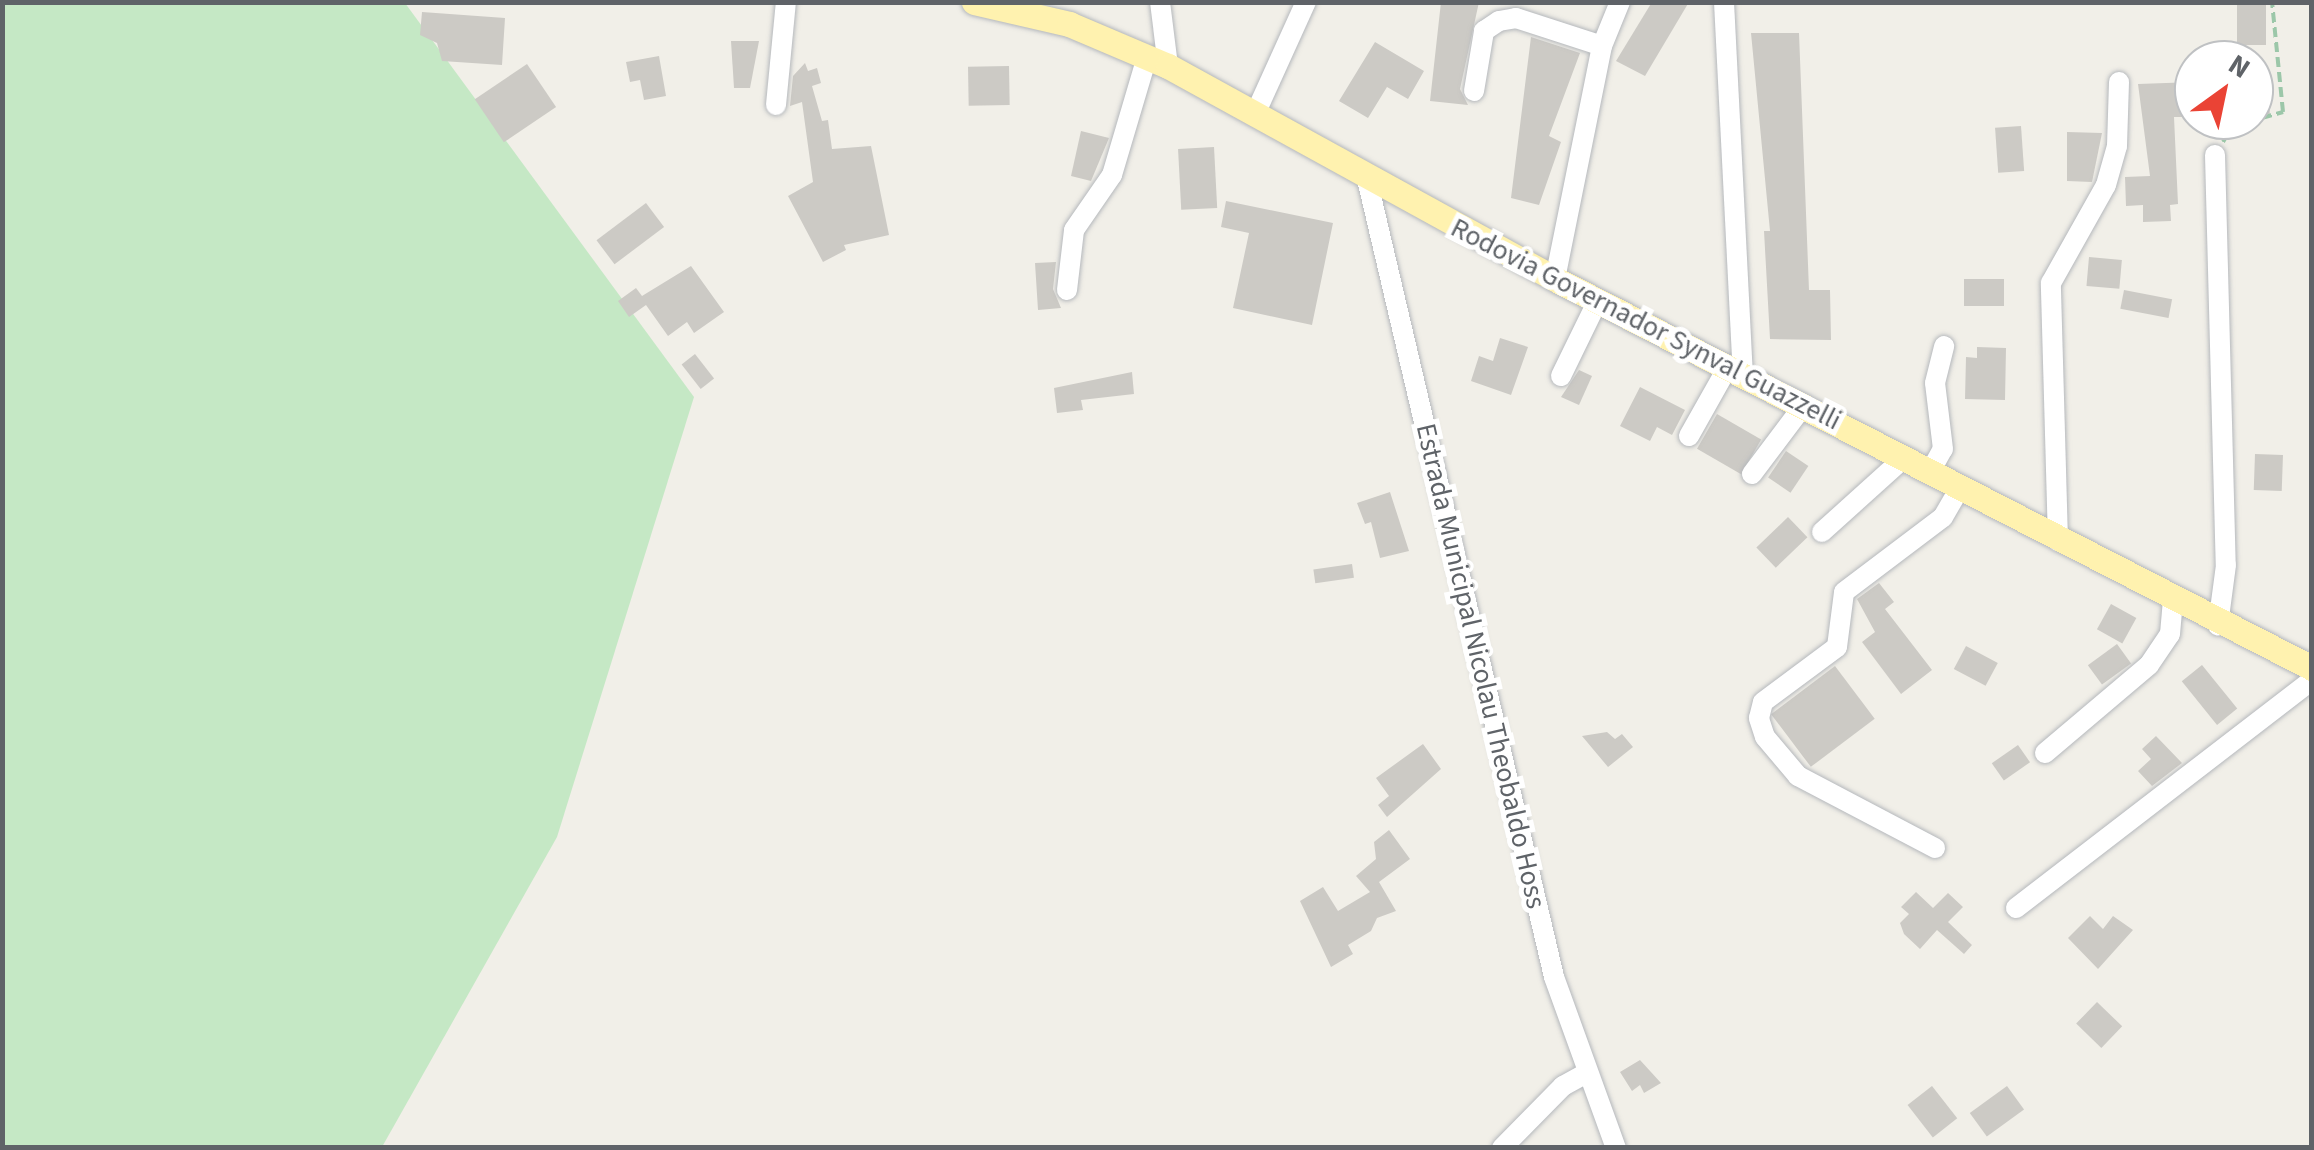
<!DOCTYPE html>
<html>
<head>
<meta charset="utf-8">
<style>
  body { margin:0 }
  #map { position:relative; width:2314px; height:1150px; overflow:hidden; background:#f1efe8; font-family:"Source Sans 3",sans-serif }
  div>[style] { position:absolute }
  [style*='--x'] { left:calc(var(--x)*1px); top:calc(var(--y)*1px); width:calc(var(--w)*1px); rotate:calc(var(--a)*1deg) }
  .green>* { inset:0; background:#c5e8c5 }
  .building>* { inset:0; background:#cccac5; transform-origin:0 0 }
  .path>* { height:4px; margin-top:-2px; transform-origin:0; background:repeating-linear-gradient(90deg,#9cc7a9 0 10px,transparent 0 15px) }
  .roads { filter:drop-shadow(0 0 2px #b5b8bc) drop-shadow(0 0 2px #b5b8bc) }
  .minor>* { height:20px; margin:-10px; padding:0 10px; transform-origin:10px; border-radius:10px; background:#fff }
  .major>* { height:25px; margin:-12.5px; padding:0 12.5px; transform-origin:12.5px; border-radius:12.5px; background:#fff2af }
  span { translate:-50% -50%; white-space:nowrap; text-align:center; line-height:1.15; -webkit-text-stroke:10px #fff; paint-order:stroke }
  .street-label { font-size:28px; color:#5f6368 }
  .frame { position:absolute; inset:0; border:5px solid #5f6368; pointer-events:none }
  .north { position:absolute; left:2174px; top:40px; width:100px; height:100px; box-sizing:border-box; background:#fff; border:2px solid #bfc1c3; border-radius:50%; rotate:33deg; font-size:28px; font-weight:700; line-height:40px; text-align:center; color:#5f6368 }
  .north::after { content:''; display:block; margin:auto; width:35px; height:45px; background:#ea4335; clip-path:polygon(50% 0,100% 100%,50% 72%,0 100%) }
</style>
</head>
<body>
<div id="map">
  <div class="green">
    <i style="clip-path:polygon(3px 3px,405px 3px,694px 397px,557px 837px,382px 1147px,3px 1147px)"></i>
  </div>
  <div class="building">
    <i style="clip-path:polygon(1441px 2px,1479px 2px,1460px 89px,1468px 105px,1430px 101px)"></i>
    <i style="clip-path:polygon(1652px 2px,1689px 2px,1645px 76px,1616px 61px)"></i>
    <i style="left:2237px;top:2px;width:29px;height:43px"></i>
    <i style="clip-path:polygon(422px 12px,505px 18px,502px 65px,442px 61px,437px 43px,420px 35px)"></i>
    <i style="clip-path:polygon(1751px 33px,1799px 33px,1809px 290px,1830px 290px,1831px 340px,1770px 339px,1764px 231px,1770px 231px)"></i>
    <i style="clip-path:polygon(1531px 37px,1580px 53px,1549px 136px,1561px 142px,1539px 205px,1511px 198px)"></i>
    <i style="clip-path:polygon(731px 41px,759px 41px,750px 88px,734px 88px)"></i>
    <i style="clip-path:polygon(1375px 42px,1424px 71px,1408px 99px,1387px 87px,1368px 118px,1339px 101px)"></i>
    <i style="clip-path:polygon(659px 56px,666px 96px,644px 100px,640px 80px,630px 82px,626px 62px)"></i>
    <i style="clip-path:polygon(805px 63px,808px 71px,817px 68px,821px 83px,812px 86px,822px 121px,828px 120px,832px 149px,871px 146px,889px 235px,844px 245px,846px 250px,823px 262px,788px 196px,813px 182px,802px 102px,790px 106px,793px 76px)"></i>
    <i style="left:527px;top:64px;width:52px;height:63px;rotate:56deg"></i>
    <i style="left:1009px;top:66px;width:39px;height:41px;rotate:89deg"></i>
    <i style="left:2268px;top:79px;width:35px;height:14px;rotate:87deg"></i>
    <i style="clip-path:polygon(2194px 82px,2194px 117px,2174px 117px,2178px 204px,2170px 205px,2171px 221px,2143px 222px,2143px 205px,2126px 206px,2125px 177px,2150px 176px,2138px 84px)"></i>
    <i style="left:2021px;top:126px;width:45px;height:26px;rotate:86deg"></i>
    <i style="clip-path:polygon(1081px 131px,1109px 138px,1091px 181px,1071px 176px)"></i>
    <i style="clip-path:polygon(2067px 132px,2102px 133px,2092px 182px,2067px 181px)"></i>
    <i style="left:1214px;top:147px;width:61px;height:36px;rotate:87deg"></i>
    <i style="clip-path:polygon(1226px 201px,1333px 223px,1312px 325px,1233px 308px,1249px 233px,1221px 227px)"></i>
    <i style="left:646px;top:203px;width:30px;height:62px;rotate:53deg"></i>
    <i style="left:2089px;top:257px;width:33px;height:29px;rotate:5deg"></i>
    <i style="clip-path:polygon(1056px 262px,1053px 289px,1061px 308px,1038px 310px,1035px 263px)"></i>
    <i style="clip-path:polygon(691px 266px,724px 312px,694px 333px,687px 322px,668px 336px,646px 305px,629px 317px,618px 301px,636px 288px,642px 296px)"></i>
    <i style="left:1964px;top:279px;width:40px;height:27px"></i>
    <i style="left:2124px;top:290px;width:49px;height:19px;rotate:11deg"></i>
    <i style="clip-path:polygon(1500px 338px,1528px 347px,1511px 395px,1471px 381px,1479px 356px,1493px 361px)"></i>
    <i style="clip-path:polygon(1977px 347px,2006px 348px,2005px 400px,1965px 399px,1966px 357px,1977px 358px)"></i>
    <i style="left:695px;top:354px;width:31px;height:17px;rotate:52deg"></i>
    <i style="clip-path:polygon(1579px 370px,1592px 376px,1579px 405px,1561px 397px)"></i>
    <i style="clip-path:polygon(1132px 372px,1134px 394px,1081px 400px,1083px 410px,1057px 413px,1054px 388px)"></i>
    <i style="clip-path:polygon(1640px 387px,1685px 410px,1672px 435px,1657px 427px,1650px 441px,1620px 426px)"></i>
    <i style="left:1717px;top:414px;width:51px;height:40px;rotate:30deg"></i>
    <i style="left:1786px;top:451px;width:27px;height:32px;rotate:34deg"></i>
    <i style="left:2255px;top:454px;width:28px;height:36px;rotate:2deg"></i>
    <i style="clip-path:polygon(1390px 492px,1409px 551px,1380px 558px,1371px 522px,1365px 524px,1357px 503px)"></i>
    <i style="left:1788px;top:517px;width:28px;height:44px;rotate:46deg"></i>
    <i style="left:1352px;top:564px;width:14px;height:39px;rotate:82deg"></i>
    <i style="clip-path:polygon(1879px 583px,1894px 602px,1885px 609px,1932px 670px,1901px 694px,1862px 642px,1875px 632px,1857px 599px)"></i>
    <i style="left:2111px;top:604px;width:29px;height:29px;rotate:29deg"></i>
    <i style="left:2117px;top:644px;width:24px;height:36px;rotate:54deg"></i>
    <i style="left:1966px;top:646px;width:36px;height:26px;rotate:28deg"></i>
    <i style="left:2202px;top:665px;width:56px;height:26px;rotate:51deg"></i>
    <i style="left:1835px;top:666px;width:66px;height:80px;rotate:53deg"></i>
    <i style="clip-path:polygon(1607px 732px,1615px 739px,1622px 734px,1633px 747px,1608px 767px,1582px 736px)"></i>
    <i style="clip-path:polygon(2156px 736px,2182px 763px,2152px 786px,2138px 771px,2151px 759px,2142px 749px)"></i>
    <i style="clip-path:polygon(1423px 744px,1441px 769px,1387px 817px,1378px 805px,1389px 796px,1376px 778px)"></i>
    <i style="left:2018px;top:745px;width:21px;height:32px;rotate:55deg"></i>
    <i style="clip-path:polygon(1389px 830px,1410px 859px,1379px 882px,1396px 911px,1377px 918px,1371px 931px,1348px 945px,1353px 954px,1331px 967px,1300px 901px,1323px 887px,1338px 911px,1370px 892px,1356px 876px,1376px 859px,1374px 842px)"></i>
    <i style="clip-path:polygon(1916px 892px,1933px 908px,1948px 893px,1963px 907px,1948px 922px,1972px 945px,1964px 954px,1937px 930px,1920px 949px,1904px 934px,1900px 923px,1909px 914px,1901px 907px)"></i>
    <i style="clip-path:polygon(2090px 916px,2103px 929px,2113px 916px,2133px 930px,2098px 969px,2068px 938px)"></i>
    <i style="left:2097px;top:1002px;width:35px;height:30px;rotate:44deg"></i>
    <i style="clip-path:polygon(1640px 1060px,1661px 1083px,1644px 1093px,1640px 1085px,1632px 1091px,1620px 1072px)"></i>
    <i style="left:1932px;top:1086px;width:41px;height:31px;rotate:52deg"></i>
    <i style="left:2007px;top:1086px;width:29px;height:46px;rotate:54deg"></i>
  </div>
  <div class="path">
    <i style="--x:2223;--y:142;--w:19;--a:-58"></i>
    <i style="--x:2233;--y:126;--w:52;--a:-15.6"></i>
    <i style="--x:2283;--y:112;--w:111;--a:-95.7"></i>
  </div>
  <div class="roads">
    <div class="minor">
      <i style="--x:1160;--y:2;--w:64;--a:82.9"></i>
      <i style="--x:1724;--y:2;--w:370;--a:87.1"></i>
      <i style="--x:1474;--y:91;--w:61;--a:-80.5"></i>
      <i style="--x:1484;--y:31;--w:18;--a:-34"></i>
      <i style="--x:1499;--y:21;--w:17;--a:-10"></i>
      <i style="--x:1516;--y:18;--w:90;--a:18"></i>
      <i style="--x:776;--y:105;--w:103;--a:-84.5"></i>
      <i style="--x:1256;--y:112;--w:121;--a:-65.6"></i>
      <i style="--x:2215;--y:155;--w:410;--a:88.5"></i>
      <i style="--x:2226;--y:565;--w:61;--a:97.6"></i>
      <i style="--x:1367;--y:179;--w:820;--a:76.81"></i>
      <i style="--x:1554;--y:977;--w:182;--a:70.1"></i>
      <i style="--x:1555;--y:279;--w:238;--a:-78.6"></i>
      <i style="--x:1602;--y:46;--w:48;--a:-67.8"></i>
      <i style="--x:1067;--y:290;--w:60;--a:-83.3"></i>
      <i style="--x:1074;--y:230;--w:67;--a:-55.4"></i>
      <i style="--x:1112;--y:175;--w:123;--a:-73.5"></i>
      <i style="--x:1561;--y:376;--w:85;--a:-64"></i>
      <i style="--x:1689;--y:436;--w:81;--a:-60.6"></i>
      <i style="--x:1930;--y:472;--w:26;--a:-61"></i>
      <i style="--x:1943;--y:449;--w:66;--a:-96.9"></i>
      <i style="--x:1935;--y:383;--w:38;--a:-76"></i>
      <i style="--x:1752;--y:474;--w:86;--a:-53"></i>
      <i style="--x:1822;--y:532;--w:110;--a:-42.1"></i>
      <i style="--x:2058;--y:541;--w:258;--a:-91.6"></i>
      <i style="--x:2051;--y:283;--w:112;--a:-60.7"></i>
      <i style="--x:2106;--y:185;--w:41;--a:-74.2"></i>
      <i style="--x:2117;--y:146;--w:64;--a:-88.2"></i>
      <i style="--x:2045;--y:753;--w:136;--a:-40.2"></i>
      <i style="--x:2149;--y:665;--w:37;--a:-56"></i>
      <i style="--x:2170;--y:634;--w:33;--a:-85"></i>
      <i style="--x:1935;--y:848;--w:155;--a:-152.3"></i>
      <i style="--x:1798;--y:776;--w:51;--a:-130.2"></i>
      <i style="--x:1765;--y:737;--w:20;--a:-108"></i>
      <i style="--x:1759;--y:718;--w:16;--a:-76"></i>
      <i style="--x:1763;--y:702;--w:92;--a:-36.6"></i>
      <i style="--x:1837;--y:647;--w:55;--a:-82.7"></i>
      <i style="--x:1844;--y:592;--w:124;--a:-37.1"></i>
      <i style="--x:1943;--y:517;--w:34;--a:-60"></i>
      <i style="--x:2016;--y:908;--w:374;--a:-37.6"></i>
      <i style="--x:1502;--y:1148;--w:87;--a:-45.5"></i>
      <i style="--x:1563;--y:1086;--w:26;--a:-29"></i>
    </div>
    <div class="major">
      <i style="--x:974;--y:2;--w:98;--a:13"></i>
      <i style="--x:1069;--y:24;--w:108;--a:23"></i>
      <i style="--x:1168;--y:66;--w:442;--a:28.8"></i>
      <i style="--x:1555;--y:279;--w:851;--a:27.2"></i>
    </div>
  </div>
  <div class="street-label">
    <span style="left:1646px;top:324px;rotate:27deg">Rodovia Governador Synval Guazzelli</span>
    <span style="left:1481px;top:666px;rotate:77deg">Estrada Municipal Nicolau Theobaldo Hoss</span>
  </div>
  <div class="frame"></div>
  <div class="north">N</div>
</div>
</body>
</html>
